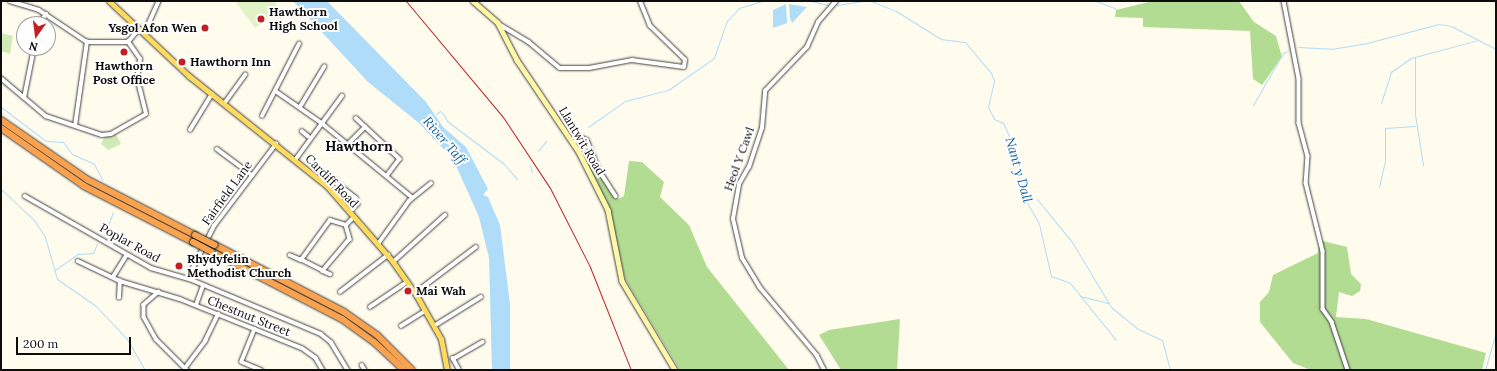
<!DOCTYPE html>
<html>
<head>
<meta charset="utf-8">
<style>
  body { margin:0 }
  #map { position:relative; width:1497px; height:371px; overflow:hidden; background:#fffced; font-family:Lora,serif }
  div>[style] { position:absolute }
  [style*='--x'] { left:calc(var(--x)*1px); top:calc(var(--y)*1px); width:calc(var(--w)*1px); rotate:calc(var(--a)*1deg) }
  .green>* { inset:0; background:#d0ebb5 }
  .forest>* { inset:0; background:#b3dc93 }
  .pitch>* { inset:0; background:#e2f2c7 }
  .water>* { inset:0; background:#afdcf9 }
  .stream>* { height:1px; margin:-0.5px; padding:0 0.5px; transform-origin:0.5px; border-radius:0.5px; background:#afdcf9 }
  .roads { filter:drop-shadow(0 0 1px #404040) drop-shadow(0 0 1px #404040) }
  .street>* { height:3.5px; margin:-1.75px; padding:0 1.75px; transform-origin:1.75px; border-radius:1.75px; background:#fff }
  .secondary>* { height:4.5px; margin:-2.25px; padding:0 2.25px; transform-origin:2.25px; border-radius:2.25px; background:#fff7a8 }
  .primary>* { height:5px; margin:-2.5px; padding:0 2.5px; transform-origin:2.5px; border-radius:2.5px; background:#fedb5e }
  .highway>* { height:6px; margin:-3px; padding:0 3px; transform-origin:3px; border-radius:3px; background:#fba24f }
  .rail>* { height:1px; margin:-0.5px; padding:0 0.5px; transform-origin:0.5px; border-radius:0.5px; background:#c31f23 }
  .bridges { filter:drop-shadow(0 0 1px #1e1e1e) drop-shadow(0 0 1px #1e1e1e) }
  .highway-bridge>* { height:6px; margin:-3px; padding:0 3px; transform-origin:3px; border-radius:3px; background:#fba24f }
  .dots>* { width:11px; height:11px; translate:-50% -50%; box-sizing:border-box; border:2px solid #fff; border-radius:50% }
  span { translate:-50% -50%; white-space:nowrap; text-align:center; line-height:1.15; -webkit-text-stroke:4px #fff; paint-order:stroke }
  .poi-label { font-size:12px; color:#0d0d0d; font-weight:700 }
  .left { translate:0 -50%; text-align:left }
  .right { translate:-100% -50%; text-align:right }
  .street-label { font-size:12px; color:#0d0d0d }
  .water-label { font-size:13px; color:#1160a4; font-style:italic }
  .quarter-label { font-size:14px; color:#0d0d0d; font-weight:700 }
  .frame { position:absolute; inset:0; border:2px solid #0d0d0d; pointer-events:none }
  .north { position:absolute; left:16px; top:16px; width:40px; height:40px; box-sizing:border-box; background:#fff; border:1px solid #9e9e9e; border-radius:50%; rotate:194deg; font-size:11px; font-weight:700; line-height:16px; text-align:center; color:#0d0d0d }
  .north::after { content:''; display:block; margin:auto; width:14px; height:18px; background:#c31f23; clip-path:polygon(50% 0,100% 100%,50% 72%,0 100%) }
  .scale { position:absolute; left:16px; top:337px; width:115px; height:18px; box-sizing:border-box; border:2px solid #0d0d0d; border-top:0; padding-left:5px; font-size:12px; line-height:14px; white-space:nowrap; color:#0d0d0d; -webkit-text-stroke:3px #fff; paint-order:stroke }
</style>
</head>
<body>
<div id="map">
  <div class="green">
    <i style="clip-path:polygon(1px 33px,13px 36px,10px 54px,1px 51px)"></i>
    <i style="clip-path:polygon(116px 134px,121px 144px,108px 150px,101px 144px,104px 138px)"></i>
  </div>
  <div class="forest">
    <i style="clip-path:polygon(1153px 1px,1239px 1px,1254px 22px,1276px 36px,1282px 57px,1262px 85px,1253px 79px,1250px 31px,1143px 27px,1143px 18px,1115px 17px,1116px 10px)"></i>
    <i style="clip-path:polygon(579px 146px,587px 147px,597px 171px,618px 199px,624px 196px,629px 161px,642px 162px,664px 182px,660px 197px,689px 225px,707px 267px,789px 370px,680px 370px,625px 279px,610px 209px)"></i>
    <i style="clip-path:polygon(1319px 240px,1347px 247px,1351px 274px,1361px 284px,1360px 291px,1352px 296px,1339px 292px,1336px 317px,1366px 319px,1486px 353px,1482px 370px,1311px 370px,1293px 363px,1260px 322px,1260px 302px,1269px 292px,1273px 275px,1318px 253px)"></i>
    <i style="clip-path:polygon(900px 319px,897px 370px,841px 370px,819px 335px,829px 330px)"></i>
  </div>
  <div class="pitch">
    <i style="clip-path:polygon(235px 1px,274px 1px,280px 10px,255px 28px)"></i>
  </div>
  <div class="water">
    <i style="clip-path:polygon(293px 1px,327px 1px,426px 102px,443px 127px,466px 147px,488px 189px,483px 195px,488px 197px,500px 225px,510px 304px,510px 370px,492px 370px,489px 258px,479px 217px,453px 159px,419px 123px,368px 82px)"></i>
    <i style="clip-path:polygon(786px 4px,787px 23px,773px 28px,773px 10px)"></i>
    <i style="clip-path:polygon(789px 4px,807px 7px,792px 23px,790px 18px)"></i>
  </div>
  <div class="stream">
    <i style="--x:811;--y:1;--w:18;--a:13"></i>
    <i style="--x:871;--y:1;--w:27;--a:22"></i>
    <i style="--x:896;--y:11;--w:53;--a:31.9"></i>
    <i style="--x:941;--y:39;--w:24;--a:7"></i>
    <i style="--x:965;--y:42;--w:40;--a:50"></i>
    <i style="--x:991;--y:73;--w:9;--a:69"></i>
    <i style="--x:994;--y:81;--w:27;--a:103"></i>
    <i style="--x:988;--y:107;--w:13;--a:63"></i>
    <i style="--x:994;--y:119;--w:10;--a:24"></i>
    <i style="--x:1003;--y:123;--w:26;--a:65"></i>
    <i style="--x:1014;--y:147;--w:48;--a:80.3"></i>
    <i style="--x:1022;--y:194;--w:34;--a:60"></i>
    <i style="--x:1039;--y:224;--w:53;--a:77"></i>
    <i style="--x:1051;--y:276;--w:20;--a:20"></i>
    <i style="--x:1070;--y:283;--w:73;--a:51.1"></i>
    <i style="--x:1096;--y:1;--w:22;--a:21"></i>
    <i style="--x:837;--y:5;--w:26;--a:-9"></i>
    <i style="--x:1298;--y:47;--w:33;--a:3"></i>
    <i style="--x:1331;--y:49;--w:36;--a:-9"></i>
    <i style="--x:1367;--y:43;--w:74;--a:-14.8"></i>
    <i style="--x:1439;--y:24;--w:12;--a:9"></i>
    <i style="--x:1451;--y:26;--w:51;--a:27.1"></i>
    <i style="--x:1415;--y:57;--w:57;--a:90"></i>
    <i style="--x:1415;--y:114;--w:52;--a:81.1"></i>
    <i style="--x:1381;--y:103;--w:33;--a:-72"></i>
    <i style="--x:1391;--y:72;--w:24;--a:-35"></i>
    <i style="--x:1411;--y:58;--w:69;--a:-15"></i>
    <i style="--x:1253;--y:105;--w:60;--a:-60"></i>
    <i style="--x:1283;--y:53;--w:5;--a:-22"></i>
    <i style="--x:1;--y:107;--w:56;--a:37.1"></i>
    <i style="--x:46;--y:141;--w:17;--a:3"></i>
    <i style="--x:63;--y:142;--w:15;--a:53"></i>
    <i style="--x:72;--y:154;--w:24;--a:24"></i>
    <i style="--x:94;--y:164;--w:18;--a:63"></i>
    <i style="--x:436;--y:114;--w:5;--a:-37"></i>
    <i style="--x:440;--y:111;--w:6;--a:45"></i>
    <i style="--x:444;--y:115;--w:7;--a:63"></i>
    <i style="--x:447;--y:121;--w:71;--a:37"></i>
    <i style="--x:504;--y:164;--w:20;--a:49"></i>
    <i style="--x:588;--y:127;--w:45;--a:-35.1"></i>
    <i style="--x:625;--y:101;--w:44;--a:-14.3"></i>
    <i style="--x:668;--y:90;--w:56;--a:-34.8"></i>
    <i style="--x:714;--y:58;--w:39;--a:-71"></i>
    <i style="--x:727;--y:21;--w:18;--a:-47"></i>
    <i style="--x:739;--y:8;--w:24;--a:-17"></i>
    <i style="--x:538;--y:151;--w:13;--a:-51"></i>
    <i style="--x:530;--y:165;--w:7;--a:74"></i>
    <i style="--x:1379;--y:187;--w:27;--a:-77"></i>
    <i style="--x:1385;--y:161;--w:33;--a:-90"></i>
    <i style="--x:1385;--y:128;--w:30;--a:-4"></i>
    <i style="--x:1;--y:189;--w:45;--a:43.2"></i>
    <i style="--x:34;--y:220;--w:20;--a:57"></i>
    <i style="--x:45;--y:237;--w:44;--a:74.1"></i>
    <i style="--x:57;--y:279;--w:47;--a:34.7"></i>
    <i style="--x:96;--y:306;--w:45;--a:46.8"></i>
    <i style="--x:127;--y:339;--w:36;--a:60"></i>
    <i style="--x:1037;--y:199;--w:55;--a:50.9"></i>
    <i style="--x:1072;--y:242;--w:76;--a:59"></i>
    <i style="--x:1111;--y:307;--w:35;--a:39"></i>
    <i style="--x:1138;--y:329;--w:26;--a:25"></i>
    <i style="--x:1162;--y:340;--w:31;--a:75"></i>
    <i style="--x:105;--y:233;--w:22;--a:-69"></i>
    <i style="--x:55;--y:270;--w:28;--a:-35"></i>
    <i style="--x:78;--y:254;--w:15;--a:-4"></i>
    <i style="--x:93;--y:253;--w:10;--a:-66"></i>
    <i style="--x:1080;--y:296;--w:29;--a:14"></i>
    <i style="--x:1485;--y:370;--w:40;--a:-74"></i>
  </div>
  <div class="roads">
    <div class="street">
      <i style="--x:10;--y:1;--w:30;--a:17"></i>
      <i style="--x:39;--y:10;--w:58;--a:33.7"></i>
      <i style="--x:87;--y:42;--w:41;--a:0"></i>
      <i style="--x:128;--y:42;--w:17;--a:-50"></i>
      <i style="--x:1284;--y:1;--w:79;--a:79.1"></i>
      <i style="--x:1299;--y:79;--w:44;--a:90"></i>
      <i style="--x:1299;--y:123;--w:34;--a:75"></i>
      <i style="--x:1308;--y:156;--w:27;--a:94"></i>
      <i style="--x:1306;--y:183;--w:70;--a:76"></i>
      <i style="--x:1323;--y:251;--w:58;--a:90"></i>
      <i style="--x:1323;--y:309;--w:16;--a:55"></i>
      <i style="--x:1332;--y:322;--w:51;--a:71.6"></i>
      <i style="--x:39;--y:24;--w:12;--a:-55"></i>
      <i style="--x:499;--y:24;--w:35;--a:31"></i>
      <i style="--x:529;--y:42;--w:40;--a:40"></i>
      <i style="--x:560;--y:68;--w:29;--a:0"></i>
      <i style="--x:589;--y:68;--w:44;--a:-10.5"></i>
      <i style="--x:632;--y:60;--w:52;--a:7.7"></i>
      <i style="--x:684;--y:67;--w:7;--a:-82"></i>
      <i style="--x:685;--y:60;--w:49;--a:-135.8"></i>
      <i style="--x:650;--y:26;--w:27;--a:-112"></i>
      <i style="--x:144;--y:34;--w:36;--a:-66"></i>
      <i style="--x:1;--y:78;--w:59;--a:40.2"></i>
      <i style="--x:46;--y:116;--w:59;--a:18.7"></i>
      <i style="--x:102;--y:135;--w:9;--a:-6"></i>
      <i style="--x:111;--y:134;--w:40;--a:-29.7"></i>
      <i style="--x:146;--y:114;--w:36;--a:-104"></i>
      <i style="--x:137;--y:79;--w:20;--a:-81"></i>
      <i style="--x:140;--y:59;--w:21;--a:-125"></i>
      <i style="--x:277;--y:92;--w:56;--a:34.8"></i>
      <i style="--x:323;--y:124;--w:115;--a:39.4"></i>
      <i style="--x:24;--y:98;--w:51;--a:-78.7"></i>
      <i style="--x:224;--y:104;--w:36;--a:-54"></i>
      <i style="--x:300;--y:107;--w:47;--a:-59"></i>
      <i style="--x:262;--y:116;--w:81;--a:-62.8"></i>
      <i style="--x:356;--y:118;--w:60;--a:43"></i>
      <i style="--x:400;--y:159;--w:21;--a:127"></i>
      <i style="--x:75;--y:126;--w:85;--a:-81.9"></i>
      <i style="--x:190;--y:130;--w:42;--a:-58.6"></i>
      <i style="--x:302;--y:131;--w:8;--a:40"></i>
      <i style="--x:573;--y:142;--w:10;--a:-24"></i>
      <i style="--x:582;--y:138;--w:5;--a:22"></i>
      <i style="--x:587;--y:140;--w:32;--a:68"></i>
      <i style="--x:599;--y:170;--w:31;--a:57"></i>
      <i style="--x:348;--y:144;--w:24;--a:-45"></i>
      <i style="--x:217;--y:149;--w:44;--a:36.6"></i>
      <i style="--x:296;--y:159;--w:78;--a:-53.9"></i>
      <i style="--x:321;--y:171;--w:44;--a:37.6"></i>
      <i style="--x:356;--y:198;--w:6;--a:72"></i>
      <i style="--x:358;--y:204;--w:11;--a:135"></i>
      <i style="--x:25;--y:196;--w:145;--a:29.7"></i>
      <i style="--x:151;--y:268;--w:43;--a:16.3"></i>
      <i style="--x:192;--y:280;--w:140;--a:22.7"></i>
      <i style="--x:321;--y:334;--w:13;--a:39"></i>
      <i style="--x:331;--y:342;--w:33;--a:59"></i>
      <i style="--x:330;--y:220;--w:17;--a:17"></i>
      <i style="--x:346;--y:225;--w:15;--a:74"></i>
      <i style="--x:350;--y:239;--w:42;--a:130.2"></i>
      <i style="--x:323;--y:271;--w:25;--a:-153"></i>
      <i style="--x:301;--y:260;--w:49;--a:-54.1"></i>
      <i style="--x:346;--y:225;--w:11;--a:-45"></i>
      <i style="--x:378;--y:244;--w:53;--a:-54.2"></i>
      <i style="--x:409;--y:201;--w:28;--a:-39"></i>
      <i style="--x:290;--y:255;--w:12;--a:24"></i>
      <i style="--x:78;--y:261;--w:47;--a:25.5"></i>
      <i style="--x:120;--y:281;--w:63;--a:16.7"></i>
      <i style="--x:180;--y:299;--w:131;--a:21.9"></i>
      <i style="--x:302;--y:348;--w:17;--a:36"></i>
      <i style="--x:316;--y:358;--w:14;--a:60"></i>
      <i style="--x:393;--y:262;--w:70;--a:-42.1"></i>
      <i style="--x:323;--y:271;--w:8;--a:23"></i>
      <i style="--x:113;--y:277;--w:26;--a:-58"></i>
      <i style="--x:192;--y:280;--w:12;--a:-85"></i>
      <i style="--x:193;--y:268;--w:47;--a:-63.4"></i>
      <i style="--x:214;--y:226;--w:103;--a:-52.9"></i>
      <i style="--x:159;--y:292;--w:20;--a:139"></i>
      <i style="--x:144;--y:305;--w:12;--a:90"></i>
      <i style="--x:144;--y:317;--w:25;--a:61"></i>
      <i style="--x:156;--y:339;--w:44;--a:45"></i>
      <i style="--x:340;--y:292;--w:61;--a:-37.6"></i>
      <i style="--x:415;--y:293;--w:76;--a:-37"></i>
      <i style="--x:119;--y:298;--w:17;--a:-87"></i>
      <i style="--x:196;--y:305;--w:20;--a:-70"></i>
      <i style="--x:370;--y:307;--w:45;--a:-34"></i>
      <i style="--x:401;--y:326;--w:28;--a:-32"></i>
      <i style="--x:434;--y:326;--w:55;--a:-31.7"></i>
      <i style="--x:255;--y:329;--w:35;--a:112"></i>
      <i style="--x:242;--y:362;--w:21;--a:23"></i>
      <i style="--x:362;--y:365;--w:6;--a:59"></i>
      <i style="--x:185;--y:368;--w:34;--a:-53"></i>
      <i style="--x:205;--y:341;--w:30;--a:-64"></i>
      <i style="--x:459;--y:370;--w:13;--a:-119"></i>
      <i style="--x:453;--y:359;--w:34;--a:-30"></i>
      <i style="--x:824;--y:370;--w:16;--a:-117"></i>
      <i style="--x:817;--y:356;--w:89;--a:-130"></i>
      <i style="--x:760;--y:288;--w:35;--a:-121"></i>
      <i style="--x:742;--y:258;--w:40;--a:-103"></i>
      <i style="--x:733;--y:219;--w:36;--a:-80"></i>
      <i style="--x:739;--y:184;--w:20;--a:-60"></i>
      <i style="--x:749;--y:167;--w:41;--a:-71.6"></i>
      <i style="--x:762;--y:128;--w:37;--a:-85"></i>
      <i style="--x:765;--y:91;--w:61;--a:-46.3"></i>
      <i style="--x:807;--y:47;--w:27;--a:-66"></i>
      <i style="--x:818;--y:22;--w:28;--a:-49"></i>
    </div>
    <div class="secondary">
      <i style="--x:473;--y:1;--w:33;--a:41"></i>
      <i style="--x:498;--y:23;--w:42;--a:62.8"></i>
      <i style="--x:517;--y:60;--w:111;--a:56"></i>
      <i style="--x:579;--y:152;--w:65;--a:63.4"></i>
      <i style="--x:608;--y:210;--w:72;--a:78.8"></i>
      <i style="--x:622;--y:281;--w:104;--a:59.2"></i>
    </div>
    <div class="primary">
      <i style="--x:109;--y:1;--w:110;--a:43.2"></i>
      <i style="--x:189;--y:76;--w:176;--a:38.6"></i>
      <i style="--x:327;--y:186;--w:101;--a:49"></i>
      <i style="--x:393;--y:262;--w:38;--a:55"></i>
      <i style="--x:415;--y:293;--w:53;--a:60.5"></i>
      <i style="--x:441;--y:339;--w:32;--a:79"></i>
    </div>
    <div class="highway">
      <i style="--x:1;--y:120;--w:106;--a:34.6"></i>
      <i style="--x:88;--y:180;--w:120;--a:27.2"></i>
      <i style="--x:1;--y:128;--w:101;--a:34.9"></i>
      <i style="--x:84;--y:186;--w:123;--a:27.2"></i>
      <i style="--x:215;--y:245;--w:145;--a:27.4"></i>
      <i style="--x:344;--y:312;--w:40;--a:34.9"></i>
      <i style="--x:377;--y:335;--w:49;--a:45"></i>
      <i style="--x:212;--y:252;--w:146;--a:27.3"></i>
      <i style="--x:342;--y:319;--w:39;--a:36"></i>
      <i style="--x:374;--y:342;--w:41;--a:43"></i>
    </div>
  </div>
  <div class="rail">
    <i style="--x:406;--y:1;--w:151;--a:50.1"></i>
    <i style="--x:503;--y:117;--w:85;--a:56.5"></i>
    <i style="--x:550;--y:188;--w:89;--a:63.1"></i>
    <i style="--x:590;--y:267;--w:111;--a:68.3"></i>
  </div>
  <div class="bridges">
    <div class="highway-bridge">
      <i style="--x:195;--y:235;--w:22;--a:27"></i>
      <i style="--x:193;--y:242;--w:21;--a:28"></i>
    </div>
  </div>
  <div class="dots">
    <i style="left:261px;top:19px;background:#c31f23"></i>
    <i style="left:205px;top:28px;background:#c31f23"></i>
    <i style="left:124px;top:52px;background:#c31f23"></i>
    <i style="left:182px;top:62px;background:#c31f23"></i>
    <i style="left:179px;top:266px;background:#c31f23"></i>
    <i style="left:408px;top:291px;background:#c31f23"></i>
  </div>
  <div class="poi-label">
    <span class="left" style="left:269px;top:19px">Hawthorn<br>High School</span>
    <span class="right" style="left:197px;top:28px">Ysgol Afon Wen</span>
    <span class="left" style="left:190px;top:62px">Hawthorn Inn</span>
    <span style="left:124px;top:73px">Hawthorn<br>Post Office</span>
    <span class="left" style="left:187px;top:266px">Rhydyfelin<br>Methodist Church</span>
    <span class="left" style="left:416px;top:291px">Mai Wah</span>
  </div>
  <div class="street-label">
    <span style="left:582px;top:141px;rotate:59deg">Llantwit Road</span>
    <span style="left:739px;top:159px;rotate:-70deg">Heol Y Cawl</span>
    <span style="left:332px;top:181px;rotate:45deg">Cardiff Road</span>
    <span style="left:227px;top:193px;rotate:-54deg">Fairfield Lane</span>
    <span style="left:130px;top:243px;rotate:29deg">Poplar Road</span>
    <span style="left:249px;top:316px;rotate:22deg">Chestnut Street</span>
  </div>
  <div class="water-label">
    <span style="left:444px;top:141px;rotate:49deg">River Taff</span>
    <span style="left:1018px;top:170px;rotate:74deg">Nant y Dall</span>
  </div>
  <div class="quarter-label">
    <span style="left:359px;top:146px">Hawthorn</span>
  </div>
  <div class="frame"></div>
  <div class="north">N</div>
  <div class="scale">200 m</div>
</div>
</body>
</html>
